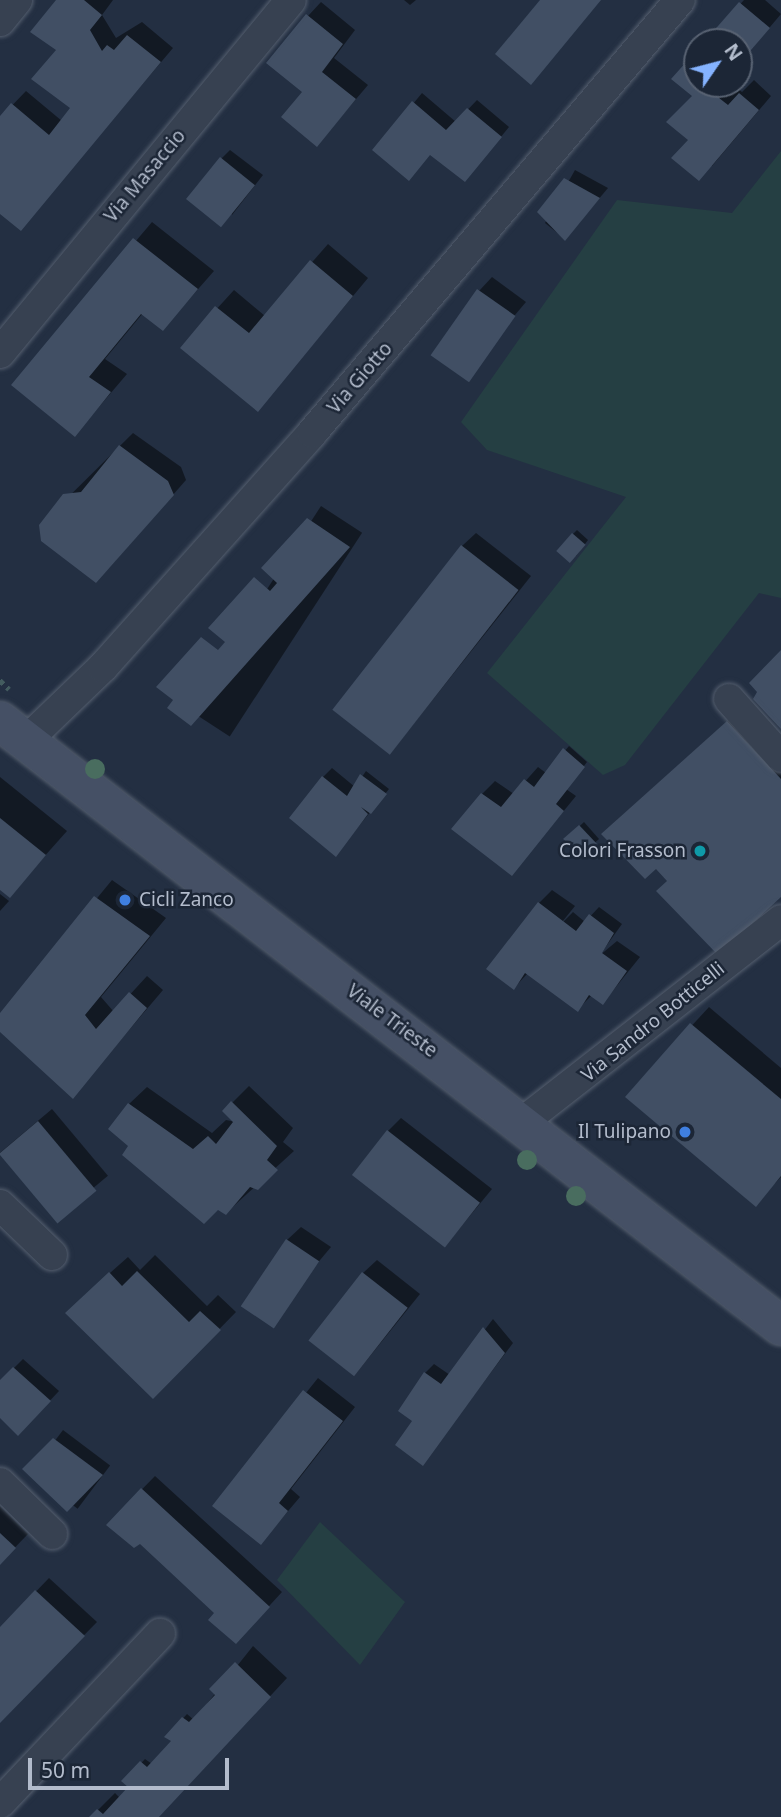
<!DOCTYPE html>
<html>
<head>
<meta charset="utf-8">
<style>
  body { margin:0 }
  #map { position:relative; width:781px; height:1817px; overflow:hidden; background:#232f42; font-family:"Noto Sans",sans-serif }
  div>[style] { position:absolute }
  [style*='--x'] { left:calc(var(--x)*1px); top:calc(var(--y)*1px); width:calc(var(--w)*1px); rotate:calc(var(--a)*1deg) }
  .green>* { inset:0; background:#253f43 }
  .shadow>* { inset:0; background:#0007; transform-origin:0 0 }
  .building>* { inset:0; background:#414f64; transform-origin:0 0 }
  .path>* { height:4.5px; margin-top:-2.25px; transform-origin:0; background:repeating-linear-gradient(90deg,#435c5f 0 5px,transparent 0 10px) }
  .roads { filter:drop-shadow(0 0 2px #555f6f) drop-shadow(0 0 2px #555f6f) }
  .minor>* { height:30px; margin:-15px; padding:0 15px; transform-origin:15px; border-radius:15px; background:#374151 }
  .secondary>* { height:38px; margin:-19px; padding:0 19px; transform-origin:19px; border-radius:19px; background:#455065 }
  .trees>* { width:20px; height:20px; margin:-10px; border-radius:50%; background:#496d5f }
  .dots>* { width:19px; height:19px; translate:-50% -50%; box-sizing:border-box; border:4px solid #1c2636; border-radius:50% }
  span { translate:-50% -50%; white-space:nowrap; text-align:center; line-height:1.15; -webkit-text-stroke:5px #1c2636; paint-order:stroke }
  .street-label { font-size:19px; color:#b3bccc }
  .poi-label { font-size:19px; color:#b3bccc }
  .right { translate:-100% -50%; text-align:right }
  .left { translate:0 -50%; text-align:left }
  .north { position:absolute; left:683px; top:28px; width:70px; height:70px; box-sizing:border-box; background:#1c2636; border:2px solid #586272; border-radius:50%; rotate:55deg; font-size:19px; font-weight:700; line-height:28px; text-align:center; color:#b3bccc }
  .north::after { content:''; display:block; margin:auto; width:24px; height:32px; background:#85b3ff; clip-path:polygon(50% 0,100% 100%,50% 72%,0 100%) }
  .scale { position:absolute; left:28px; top:1758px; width:201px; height:32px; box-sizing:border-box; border:4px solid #b3bccc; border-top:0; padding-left:9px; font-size:21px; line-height:24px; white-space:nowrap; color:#b3bccc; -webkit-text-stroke:5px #1c2636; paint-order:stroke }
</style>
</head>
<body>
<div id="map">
  <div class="green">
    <i style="clip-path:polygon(781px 151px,781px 598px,759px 593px,625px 765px,603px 775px,487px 673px,626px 497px,487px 450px,461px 422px,617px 200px,732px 213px)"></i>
    <i style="clip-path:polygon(320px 1522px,405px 1602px,360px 1665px,277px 1580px)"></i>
  </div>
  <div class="shadow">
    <i style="clip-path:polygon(58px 0,113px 0,102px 15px,116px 38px,142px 22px,173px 48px,20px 229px,0 212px,0 118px,26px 91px,62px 121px,72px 108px,59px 50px)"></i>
    <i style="clip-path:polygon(404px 0,416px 0,410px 5px)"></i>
    <i style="clip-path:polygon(744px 0,765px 0,781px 14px,739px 64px,739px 42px,706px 42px)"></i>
    <i style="clip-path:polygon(321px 2px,355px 30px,334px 58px,368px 85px,317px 145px,305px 92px,308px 16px)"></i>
    <i style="clip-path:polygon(697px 53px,697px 84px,732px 84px,742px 92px,754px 80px,771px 96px,712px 166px,694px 96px)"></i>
    <i style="clip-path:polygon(422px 93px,456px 122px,477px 100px,509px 127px,473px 171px,431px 154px,375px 150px)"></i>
    <i style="clip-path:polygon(230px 150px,263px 175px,232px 215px,221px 159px)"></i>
    <i style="clip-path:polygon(575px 170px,608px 188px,565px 239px,545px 223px)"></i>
    <i style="clip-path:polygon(152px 222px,214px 271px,163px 329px,143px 313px,105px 359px,127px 374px,75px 435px,14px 385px)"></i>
    <i style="clip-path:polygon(328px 244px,368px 278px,258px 410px,182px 347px,234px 290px,265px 316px)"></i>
    <i style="clip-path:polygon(492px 277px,526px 302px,472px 366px,479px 291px)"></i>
    <i style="clip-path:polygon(133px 433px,181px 467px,186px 480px,109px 568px,40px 525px)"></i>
    <i style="left:321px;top:506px;width:49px;height:243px;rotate:33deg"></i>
    <i style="clip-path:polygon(577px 530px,588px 540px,576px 556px,573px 534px)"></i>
    <i style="clip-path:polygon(476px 533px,531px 576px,392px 751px,462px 546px)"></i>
    <i style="clip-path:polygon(741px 709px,781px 752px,781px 894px,669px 880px,617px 820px)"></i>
    <i style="clip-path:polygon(569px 746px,587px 762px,566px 789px,576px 796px,512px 874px,482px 794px,495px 781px,514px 794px,538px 767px,546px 773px)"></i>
    <i style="clip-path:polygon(332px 768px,355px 787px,366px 771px,389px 789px,336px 854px,323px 777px)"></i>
    <i style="clip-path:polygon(0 777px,67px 831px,10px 895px,0 888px)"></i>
    <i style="clip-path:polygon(584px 822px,599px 839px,583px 853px,566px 839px)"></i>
    <i style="clip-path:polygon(112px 880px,166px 918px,101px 997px,114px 1012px,147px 976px,163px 990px,73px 1096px,0 1029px,0 1016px)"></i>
    <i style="clip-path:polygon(552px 890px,575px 906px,558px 927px,573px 912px,585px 922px,599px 907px,622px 924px,599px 956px,617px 941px,640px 957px,603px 1003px,592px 995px,578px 1009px,528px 973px,514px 988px,539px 903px)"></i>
    <i style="clip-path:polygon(0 894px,9px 901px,0 911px)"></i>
    <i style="clip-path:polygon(709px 1007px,781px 1068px,781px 1177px,755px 1204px,627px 1096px)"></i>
    <i style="clip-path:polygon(249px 1086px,293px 1128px,283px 1142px,294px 1151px,226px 1213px,130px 1146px,129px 1104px,147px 1087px,212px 1133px,226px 1120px,236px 1122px,232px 1103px)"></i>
    <i style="left:52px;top:1109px;width:87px;height:68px;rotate:50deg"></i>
    <i style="clip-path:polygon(401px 1118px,492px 1189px,445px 1246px,388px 1131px)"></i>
    <i style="clip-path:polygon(301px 1227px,331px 1247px,268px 1322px,287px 1240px)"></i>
    <i style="clip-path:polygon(155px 1255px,207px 1306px,218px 1295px,236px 1312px,153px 1397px,84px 1296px,128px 1257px,140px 1270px)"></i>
    <i style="clip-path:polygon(377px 1260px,420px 1294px,354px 1376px,363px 1273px)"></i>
    <i style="clip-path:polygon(493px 1319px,513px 1343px,423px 1463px,414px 1421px,425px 1373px,434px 1364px,450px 1375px)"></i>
    <i style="clip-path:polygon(23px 1359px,59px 1391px,27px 1425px,0 1416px,0 1382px)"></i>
    <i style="clip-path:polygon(318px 1378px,355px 1407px,291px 1489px,300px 1497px,261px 1543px,215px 1506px)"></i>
    <i style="left:63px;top:1430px;width:59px;height:54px;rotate:37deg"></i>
    <i style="clip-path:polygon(155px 1476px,282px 1592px,249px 1628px,216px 1613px,140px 1542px,108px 1524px)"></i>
    <i style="clip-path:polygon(0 1506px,28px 1534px,0 1563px)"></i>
    <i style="clip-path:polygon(49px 1578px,97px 1622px,0 1721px,0 1629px)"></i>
    <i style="clip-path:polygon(253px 1646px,287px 1678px,158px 1817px,91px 1817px,115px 1793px,120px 1798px,136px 1781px,124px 1781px,145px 1759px,152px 1764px,180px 1734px,167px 1736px,187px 1714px,194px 1720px)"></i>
  </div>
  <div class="building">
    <i style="clip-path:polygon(56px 0,84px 0,102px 15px,90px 30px,102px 51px,107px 45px,114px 50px,127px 35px,161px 62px,21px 231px,0 214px,0 116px,11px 103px,49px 135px,70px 108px,31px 79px,56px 50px,30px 32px)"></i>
    <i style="clip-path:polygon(540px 0,601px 0,531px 85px,495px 54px)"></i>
    <i style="clip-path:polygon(739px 2px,770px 28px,739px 64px,739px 42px,704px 42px)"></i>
    <i style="clip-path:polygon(306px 14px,343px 44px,322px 72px,356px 99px,317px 147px,281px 117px,302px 92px,266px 63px)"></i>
    <i style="clip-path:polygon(697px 50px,697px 84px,722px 84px,714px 94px,728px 105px,739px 93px,759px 110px,699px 181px,671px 158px,688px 140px,666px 122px,692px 96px,671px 79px)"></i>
    <i style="clip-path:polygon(412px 101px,446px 130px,467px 108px,502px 137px,465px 182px,430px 155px,409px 181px,372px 150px)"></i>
    <i style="left:220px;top:157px;width:45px;height:54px;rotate:39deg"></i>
    <i style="clip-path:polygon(564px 178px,600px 198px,565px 241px,537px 212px)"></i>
    <i style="clip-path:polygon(133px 238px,198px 289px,163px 331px,141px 314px,89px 377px,111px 392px,75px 437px,11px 385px)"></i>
    <i style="clip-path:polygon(310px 260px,353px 296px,258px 412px,180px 348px,215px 306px,249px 333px)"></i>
    <i style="left:477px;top:289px;width:47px;height:81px;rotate:35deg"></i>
    <i style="clip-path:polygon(119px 445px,168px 481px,174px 495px,96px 583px,41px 541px,39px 525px,63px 494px,81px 492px)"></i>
    <i style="clip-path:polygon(307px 518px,350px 547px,191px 726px,167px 708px,173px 700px,156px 687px,201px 637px,218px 650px,225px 642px,208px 628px,254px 577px,270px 591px,277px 583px,261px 568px)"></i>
    <i style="left:572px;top:533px;width:18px;height:24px;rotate:41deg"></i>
    <i style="left:461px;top:545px;width:73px;height:209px;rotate:38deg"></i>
    <i style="clip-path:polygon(781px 650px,781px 729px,753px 699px,757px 692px,749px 683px)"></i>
    <i style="clip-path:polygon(727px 721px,781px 779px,781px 897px,718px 955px,656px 891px,667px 881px,656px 869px,645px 879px,601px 834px)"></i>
    <i style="clip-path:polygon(563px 748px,585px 767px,556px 804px,564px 811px,512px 876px,451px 829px,481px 793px,501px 807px,524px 779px,534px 787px)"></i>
    <i style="clip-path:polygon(360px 774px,387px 794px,371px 814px,361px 807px,368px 814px,336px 857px,289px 818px,322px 776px,347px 796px)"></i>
    <i style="clip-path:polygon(0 818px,46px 855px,10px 898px,0 890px)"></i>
    <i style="clip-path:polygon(579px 825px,597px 844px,584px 855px,563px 839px)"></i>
    <i style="clip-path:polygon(94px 896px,150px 936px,85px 1015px,96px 1029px,129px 992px,147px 1008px,73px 1099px,0 1032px,0 1013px)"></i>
    <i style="clip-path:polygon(538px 902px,576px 931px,589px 914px,614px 933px,602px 953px,627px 971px,603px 1005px,589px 995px,578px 1012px,525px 973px,514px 990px,486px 969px)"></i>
    <i style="clip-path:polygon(690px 1023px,781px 1099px,781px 1176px,756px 1207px,625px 1097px)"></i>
    <i style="clip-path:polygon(231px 1101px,277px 1146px,267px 1160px,278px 1170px,258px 1190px,250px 1187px,226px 1215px,218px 1210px,204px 1224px,122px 1155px,128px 1146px,108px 1129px,128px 1103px,193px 1149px,208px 1136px,216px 1144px,233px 1122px,222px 1111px)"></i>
    <i style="left:38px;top:1121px;width:91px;height:51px;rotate:50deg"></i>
    <i style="left:387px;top:1130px;width:118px;height:57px;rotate:38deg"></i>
    <i style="left:286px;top:1239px;width:40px;height:81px;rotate:34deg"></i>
    <i style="clip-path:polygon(137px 1271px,189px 1322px,200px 1311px,221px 1330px,153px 1399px,65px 1313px,109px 1272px,122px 1286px)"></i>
    <i style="left:362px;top:1272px;width:58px;height:87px;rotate:38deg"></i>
    <i style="clip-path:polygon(483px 1327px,505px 1353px,423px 1466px,395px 1445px,412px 1421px,398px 1411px,424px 1372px,441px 1384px)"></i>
    <i style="clip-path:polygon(13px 1367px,51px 1401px,18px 1436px,0 1418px,0 1380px)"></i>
    <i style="clip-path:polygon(303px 1390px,343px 1421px,279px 1503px,288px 1511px,261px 1545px,212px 1506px)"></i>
    <i style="clip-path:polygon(53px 1438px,103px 1475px,67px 1512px,22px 1469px)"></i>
    <i style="clip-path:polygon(141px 1488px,270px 1607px,236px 1644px,208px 1620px,214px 1613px,140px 1544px,134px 1548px,106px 1525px)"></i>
    <i style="clip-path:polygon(0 1533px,16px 1548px,0 1565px)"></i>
    <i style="clip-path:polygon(35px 1590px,85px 1636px,0 1723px,0 1627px)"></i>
    <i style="clip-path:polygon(235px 1662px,271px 1697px,159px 1817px,89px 1817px,97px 1809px,103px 1814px,128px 1787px,121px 1781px,140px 1761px,147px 1767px,171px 1741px,164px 1737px,182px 1717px,189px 1722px,215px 1695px,209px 1689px)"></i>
  </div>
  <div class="path">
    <i style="--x:0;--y:680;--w:13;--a:45"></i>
  </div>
  <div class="roads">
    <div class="minor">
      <i style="--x:0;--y:21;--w:27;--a:-51"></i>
      <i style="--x:0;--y:353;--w:457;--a:-50.5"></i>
      <i style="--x:729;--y:699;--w:78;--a:48.1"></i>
      <i style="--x:25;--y:742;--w:108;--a:-43.9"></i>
      <i style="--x:103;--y:667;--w:314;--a:-48.2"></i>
      <i style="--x:312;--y:433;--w:568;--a:-49.64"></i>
      <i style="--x:524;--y:1121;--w:326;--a:-38"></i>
      <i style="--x:0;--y:1205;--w:72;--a:43.9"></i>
      <i style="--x:0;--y:1483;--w:73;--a:44.4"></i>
      <i style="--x:0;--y:1803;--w:233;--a:-46.6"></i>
    </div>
    <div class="secondary">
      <i style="--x:0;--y:721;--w:988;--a:37.76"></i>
    </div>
  </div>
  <div class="trees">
    <i style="left:95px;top:769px"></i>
    <i style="left:527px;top:1160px"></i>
    <i style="left:576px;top:1196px"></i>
  </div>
  <div class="dots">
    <i style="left:700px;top:851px;background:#0f9aa8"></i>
    <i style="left:125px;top:900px;background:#3f7fe0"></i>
    <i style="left:685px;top:1132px;background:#3f7fe0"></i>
  </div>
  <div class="street-label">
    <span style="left:145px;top:176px;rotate:-50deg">Via Masaccio</span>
    <span style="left:360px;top:378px;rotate:-49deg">Via Giotto</span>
    <span style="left:392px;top:1021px;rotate:37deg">Viale Trieste</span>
    <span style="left:653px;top:1022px;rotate:-39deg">Via Sandro Botticelli</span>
  </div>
  <div class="poi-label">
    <span class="right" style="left:686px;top:851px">Colori Frasson</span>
    <span class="left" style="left:139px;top:900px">Cicli Zanco</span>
    <span class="right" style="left:671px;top:1132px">Il Tulipano</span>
  </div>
  <div class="north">N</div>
  <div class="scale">50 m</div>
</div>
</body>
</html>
